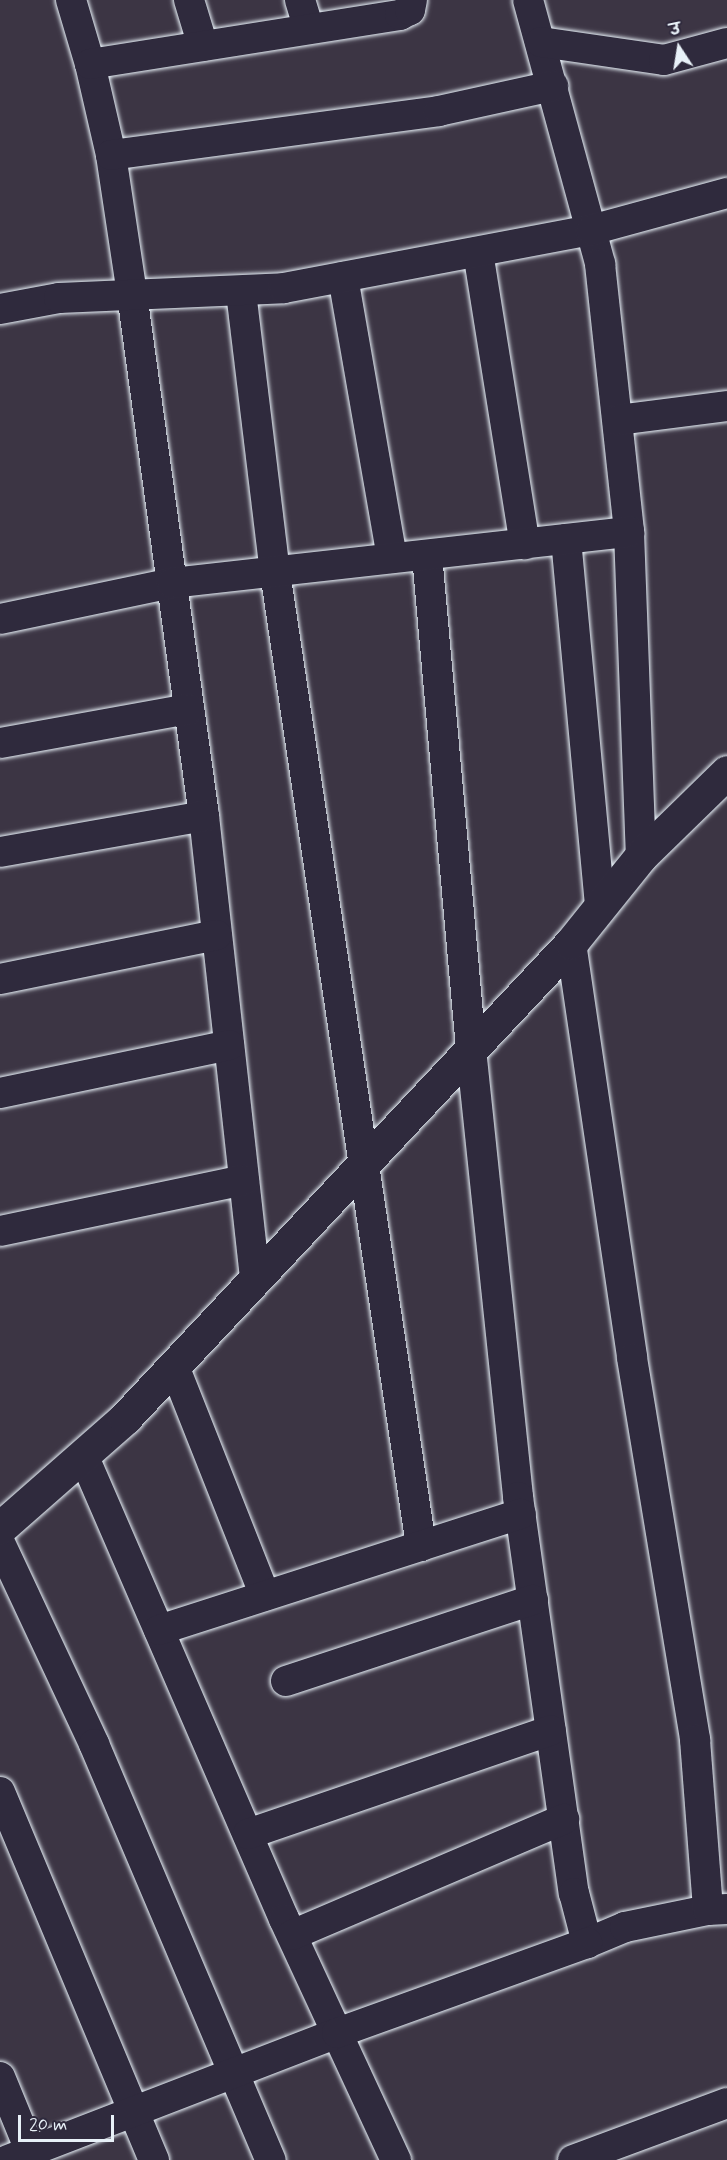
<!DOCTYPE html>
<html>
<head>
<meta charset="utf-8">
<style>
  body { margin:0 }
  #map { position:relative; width:727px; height:2160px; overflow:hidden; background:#3c3544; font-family:Mynerve,"Playpen Sans Deva",sans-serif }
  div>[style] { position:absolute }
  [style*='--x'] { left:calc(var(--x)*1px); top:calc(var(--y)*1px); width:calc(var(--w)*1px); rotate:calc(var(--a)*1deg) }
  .roads { filter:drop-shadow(0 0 2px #e8f1f8) drop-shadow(0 0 2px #e8f1f8) }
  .minor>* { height:30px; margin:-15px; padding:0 15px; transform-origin:15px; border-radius:15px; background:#2f2a3d }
  .tertiary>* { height:33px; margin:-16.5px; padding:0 16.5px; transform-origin:16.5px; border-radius:16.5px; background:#2f2a3d }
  span { translate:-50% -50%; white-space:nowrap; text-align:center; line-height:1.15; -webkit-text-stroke:6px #2f2a3d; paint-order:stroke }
  .north { position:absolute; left:649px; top:18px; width:60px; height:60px; -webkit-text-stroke:4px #2f2a3d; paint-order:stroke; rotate:348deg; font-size:16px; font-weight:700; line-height:24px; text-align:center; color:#e8f1f8 }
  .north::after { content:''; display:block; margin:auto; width:21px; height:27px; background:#e8f1f8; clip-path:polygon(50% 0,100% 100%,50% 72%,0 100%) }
  .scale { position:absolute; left:18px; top:2115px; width:96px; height:27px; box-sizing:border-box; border:3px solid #e8f1f8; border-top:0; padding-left:8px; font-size:18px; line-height:21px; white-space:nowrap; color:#e8f1f8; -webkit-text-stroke:4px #2f2a3d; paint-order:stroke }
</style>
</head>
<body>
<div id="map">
  <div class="roads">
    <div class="minor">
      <i style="--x:71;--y:0;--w:67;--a:73.5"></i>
      <i style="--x:90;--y:64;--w:93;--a:77"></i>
      <i style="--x:111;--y:155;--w:141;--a:81.4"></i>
      <i style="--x:132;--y:294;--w:527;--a:82.15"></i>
      <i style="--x:204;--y:816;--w:467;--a:83.7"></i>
      <i style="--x:189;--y:0;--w:48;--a:73.1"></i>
      <i style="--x:300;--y:0;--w:30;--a:73"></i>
      <i style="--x:528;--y:0;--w:274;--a:74.7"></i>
      <i style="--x:600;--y:264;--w:270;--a:83.8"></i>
      <i style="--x:629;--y:532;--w:324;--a:87.9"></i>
      <i style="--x:541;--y:42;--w:124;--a:8.3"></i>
      <i style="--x:664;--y:60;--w:65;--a:-15.1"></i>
      <i style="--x:90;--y:64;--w:314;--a:-9"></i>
      <i style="--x:400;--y:15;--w:11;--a:-27"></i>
      <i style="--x:410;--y:10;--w:10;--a:-79"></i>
      <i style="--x:111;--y:155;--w:331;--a:-7.6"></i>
      <i style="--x:439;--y:111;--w:117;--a:-12.4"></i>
      <i style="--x:478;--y:252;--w:296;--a:80.9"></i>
      <i style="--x:343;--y:277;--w:285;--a:80.1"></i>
      <i style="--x:241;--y:292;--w:282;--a:83.1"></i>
      <i style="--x:275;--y:572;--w:985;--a:81.47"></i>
      <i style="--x:0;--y:309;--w:60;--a:-10.6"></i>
      <i style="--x:59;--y:298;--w:225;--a:-2.5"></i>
      <i style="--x:284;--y:288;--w:312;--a:-10.7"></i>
      <i style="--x:591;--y:230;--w:141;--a:-15.2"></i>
      <i style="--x:618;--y:420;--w:110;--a:-7.3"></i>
      <i style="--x:566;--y:539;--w:369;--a:84.7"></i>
      <i style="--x:427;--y:555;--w:496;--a:84.9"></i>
      <i style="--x:471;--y:1049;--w:450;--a:84"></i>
      <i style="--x:518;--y:1497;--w:400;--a:82"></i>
      <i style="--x:574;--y:1893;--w:52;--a:75.4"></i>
      <i style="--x:587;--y:1943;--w:41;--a:-22.8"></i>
      <i style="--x:625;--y:1927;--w:85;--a:-11.6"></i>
      <i style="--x:708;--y:1910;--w:19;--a:-3"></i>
      <i style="--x:0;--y:619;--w:176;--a:-11.8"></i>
      <i style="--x:172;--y:583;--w:460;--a:-6.4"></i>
      <i style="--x:0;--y:743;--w:192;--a:-10.2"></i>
      <i style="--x:0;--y:852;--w:207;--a:-10"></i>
      <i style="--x:571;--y:943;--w:419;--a:81.6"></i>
      <i style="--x:632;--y:1358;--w:387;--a:80.6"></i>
      <i style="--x:695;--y:1740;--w:170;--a:85.6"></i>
      <i style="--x:0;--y:979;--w:221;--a:-11.5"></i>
      <i style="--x:0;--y:1093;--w:234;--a:-11.8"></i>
      <i style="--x:0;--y:1231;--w:249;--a:-11.8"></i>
      <i style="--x:174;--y:1366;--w:247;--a:68.4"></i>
      <i style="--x:83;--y:1455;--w:506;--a:66.58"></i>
      <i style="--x:284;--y:1919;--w:266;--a:65.1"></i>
      <i style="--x:0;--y:1543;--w:222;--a:64.9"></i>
      <i style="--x:94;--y:1744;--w:452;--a:67"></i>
      <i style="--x:159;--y:1630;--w:380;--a:-17.8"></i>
      <i style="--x:286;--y:1681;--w:260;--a:-18.2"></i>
      <i style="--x:0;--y:1792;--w:399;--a:67.3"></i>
      <i style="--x:248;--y:1834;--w:320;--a:-18.9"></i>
      <i style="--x:292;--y:1935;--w:296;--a:-23.1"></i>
      <i style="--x:0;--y:2077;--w:90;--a:67.7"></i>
      <i style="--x:8;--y:2160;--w:353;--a:-21.1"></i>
      <i style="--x:337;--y:2033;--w:266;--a:-19.8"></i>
      <i style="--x:573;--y:2160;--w:164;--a:-20.3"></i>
    </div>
    <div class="tertiary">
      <i style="--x:0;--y:1528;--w:167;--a:-41.3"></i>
      <i style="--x:125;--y:1418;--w:652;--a:-46.8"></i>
      <i style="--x:571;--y:943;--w:112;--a:-51.2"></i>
      <i style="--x:641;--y:856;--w:120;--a:-44.3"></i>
    </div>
  </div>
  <div class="north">उ</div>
  <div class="scale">20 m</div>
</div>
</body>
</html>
